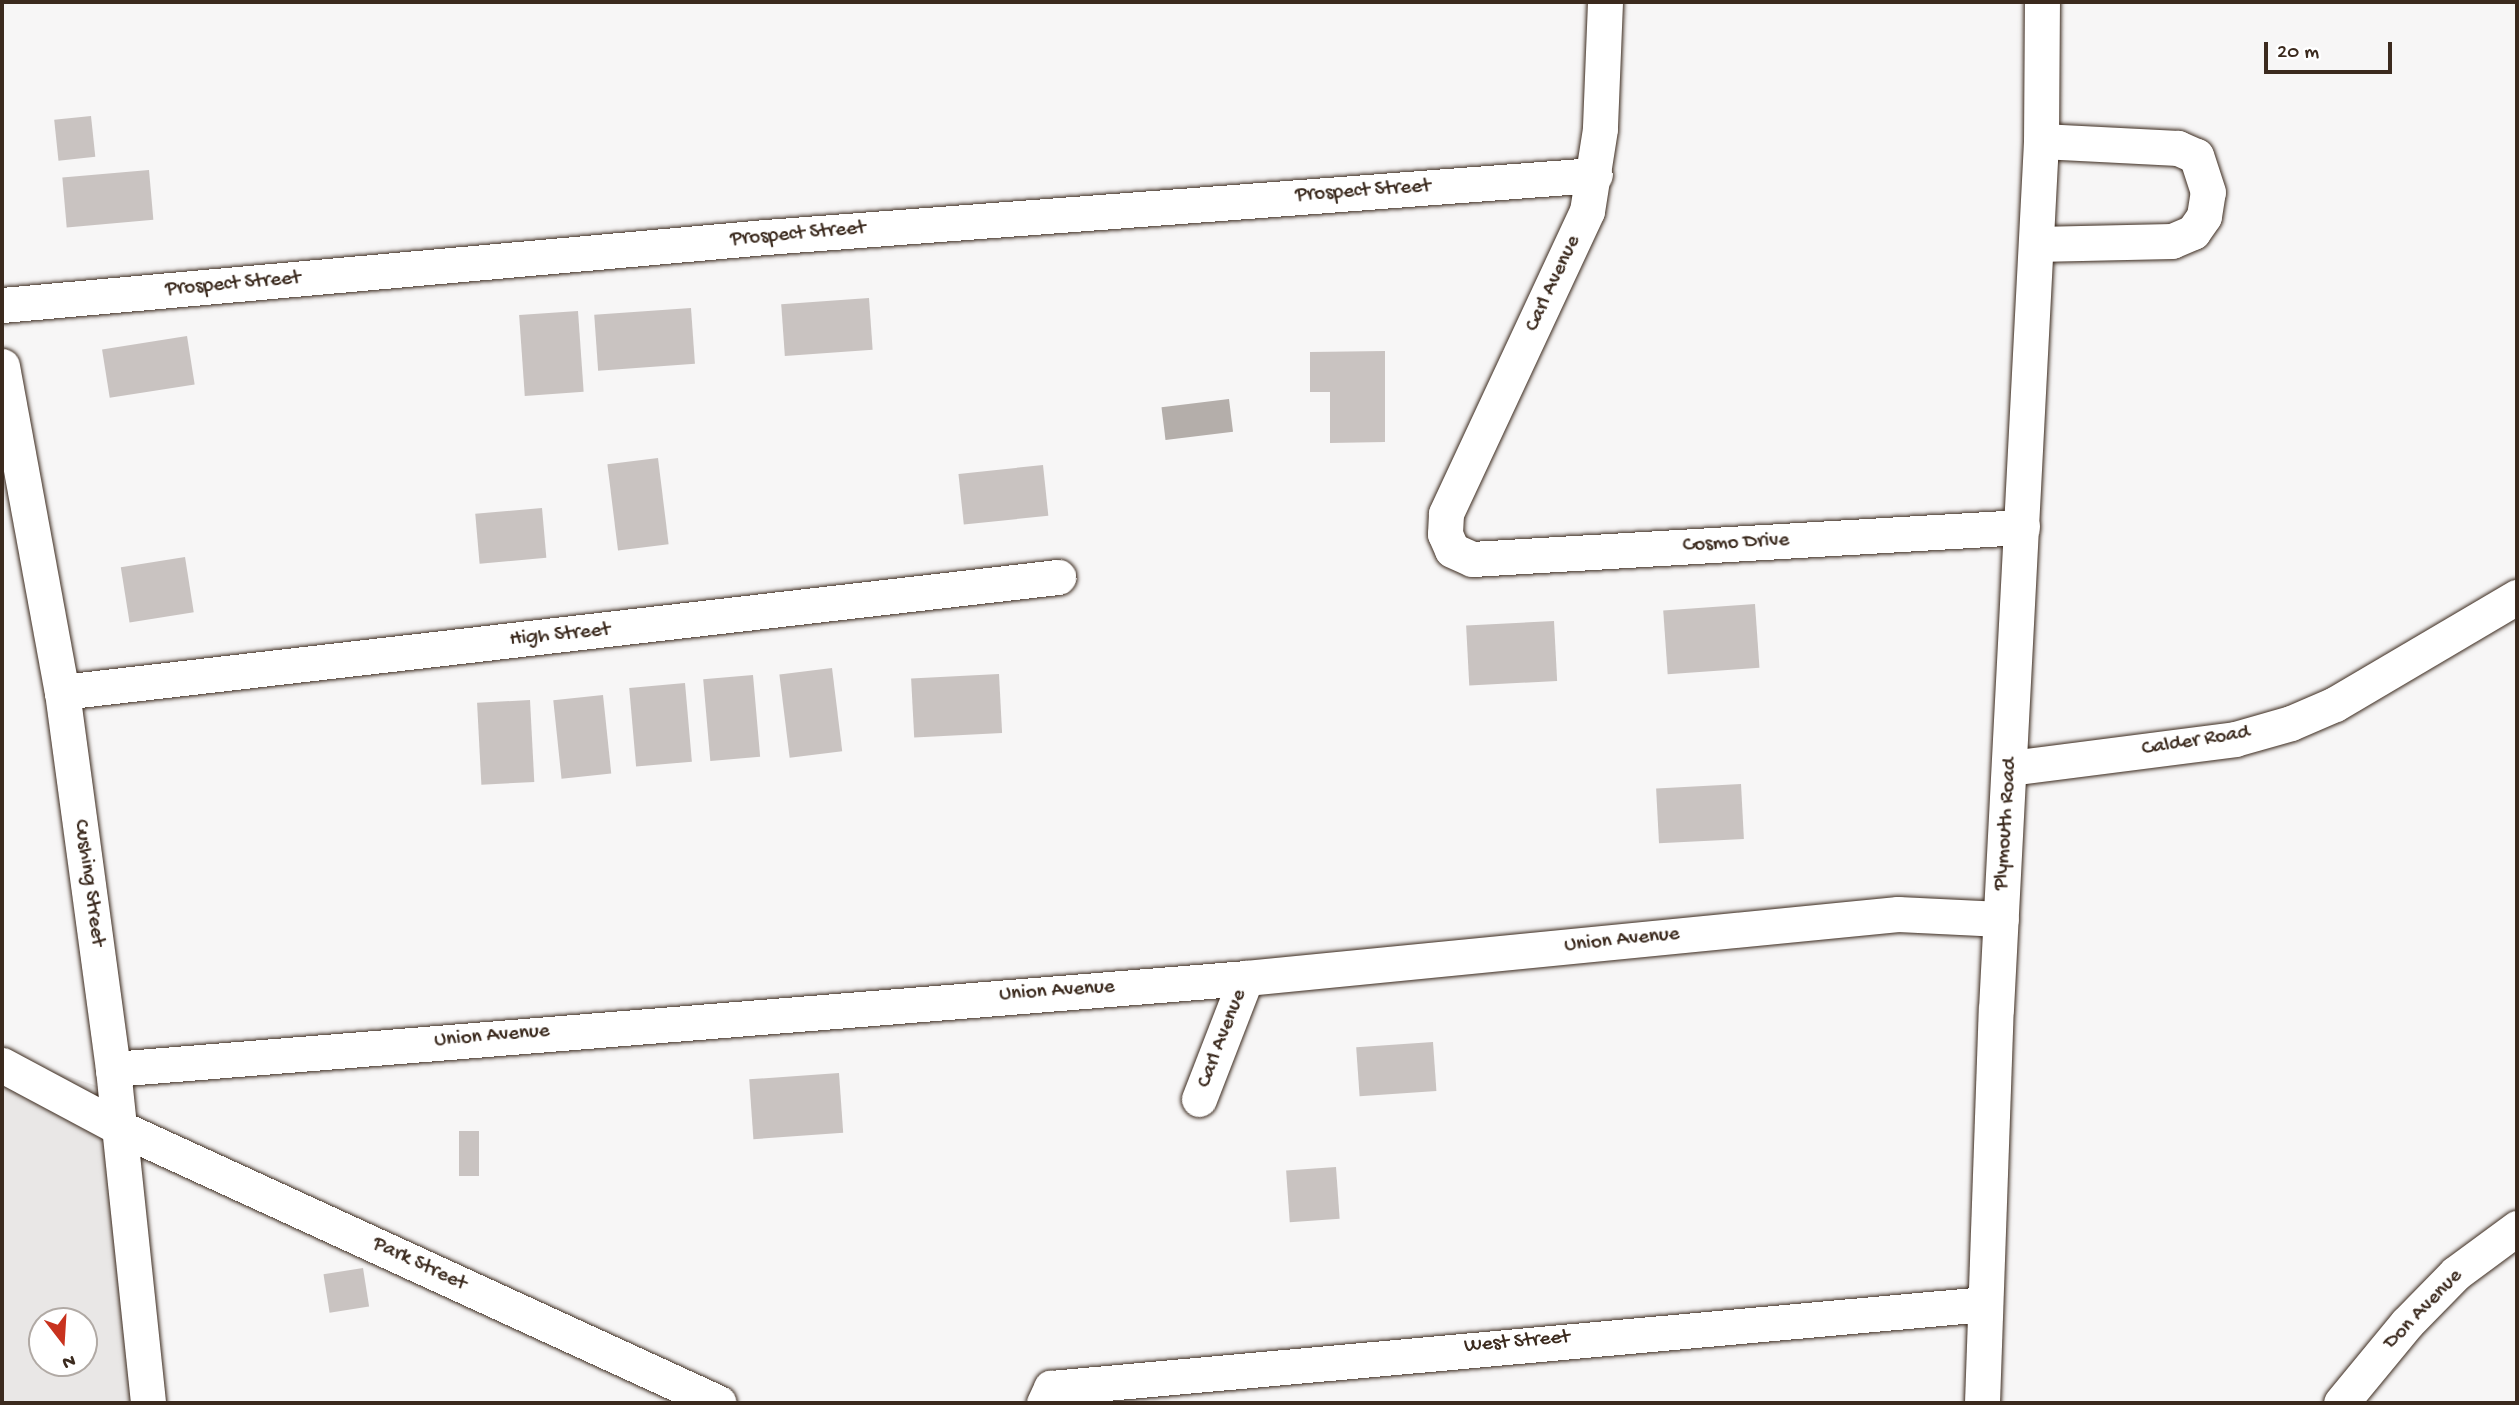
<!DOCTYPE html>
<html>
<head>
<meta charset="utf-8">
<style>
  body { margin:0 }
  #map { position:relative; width:2519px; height:1405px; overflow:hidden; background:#f7f6f6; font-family:"Gochi Hand",sans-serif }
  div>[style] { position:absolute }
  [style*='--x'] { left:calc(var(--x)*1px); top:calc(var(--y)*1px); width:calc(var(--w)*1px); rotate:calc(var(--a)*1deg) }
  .built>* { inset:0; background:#e9e7e6 }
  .water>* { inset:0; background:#b4aeaa; transform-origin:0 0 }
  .building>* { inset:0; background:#c9c3c1; transform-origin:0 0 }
  .roads { filter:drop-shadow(0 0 2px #3b2a1e) drop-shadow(0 0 2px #3b2a1e) }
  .street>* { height:35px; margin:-17.5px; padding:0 17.5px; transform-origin:17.5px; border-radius:17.5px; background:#fff }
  span { translate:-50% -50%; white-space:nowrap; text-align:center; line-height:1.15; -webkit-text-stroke:6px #fff; paint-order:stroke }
  .street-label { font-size:21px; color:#3b2a1e }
  .frame { position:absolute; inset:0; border:4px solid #3b2a1e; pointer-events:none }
  .north { position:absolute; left:28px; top:1307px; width:70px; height:70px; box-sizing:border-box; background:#fff; border:2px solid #b1aaa5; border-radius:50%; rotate:163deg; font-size:19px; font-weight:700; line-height:28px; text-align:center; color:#3b2a1e }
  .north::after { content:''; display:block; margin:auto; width:24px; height:32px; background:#c8321e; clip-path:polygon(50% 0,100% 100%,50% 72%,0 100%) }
  .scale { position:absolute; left:2264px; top:42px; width:128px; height:32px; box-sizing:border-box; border:4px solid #3b2a1e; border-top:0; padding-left:9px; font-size:21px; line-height:24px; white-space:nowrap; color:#3b2a1e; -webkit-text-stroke:5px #fff; paint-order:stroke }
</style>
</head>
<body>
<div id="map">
  <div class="built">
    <i style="clip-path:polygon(evenodd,2px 1054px,115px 1092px,152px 1403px,2px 1403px,2px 1054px,42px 1321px,84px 1321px,84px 1363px,42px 1363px,42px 1321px)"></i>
  </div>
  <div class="water">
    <i style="left:1229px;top:399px;width:33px;height:68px;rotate:83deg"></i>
  </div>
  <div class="building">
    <i style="left:91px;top:116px;width:41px;height:37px;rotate:84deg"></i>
    <i style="left:149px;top:170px;width:50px;height:87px;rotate:85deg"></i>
    <i style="left:869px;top:298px;width:52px;height:88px;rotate:86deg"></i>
    <i style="left:691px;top:308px;width:56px;height:97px;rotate:86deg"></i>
    <i style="left:578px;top:311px;width:81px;height:59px;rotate:86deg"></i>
    <i style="left:187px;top:336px;width:49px;height:86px;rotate:81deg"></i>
    <i style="clip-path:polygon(1385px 351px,1385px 442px,1330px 443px,1330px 392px,1310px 392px,1310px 352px)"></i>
    <i style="left:658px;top:458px;width:87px;height:51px;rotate:83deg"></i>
    <i style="left:1043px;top:465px;width:51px;height:85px;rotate:84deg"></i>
    <i style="left:542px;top:508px;width:50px;height:67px;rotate:85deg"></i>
    <i style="left:185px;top:557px;width:56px;height:65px;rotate:81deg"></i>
    <i style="left:1755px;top:604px;width:64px;height:92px;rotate:86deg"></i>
    <i style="left:1554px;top:621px;width:60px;height:88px;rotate:87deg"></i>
    <i style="left:832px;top:668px;width:84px;height:53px;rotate:83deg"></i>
    <i style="left:999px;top:674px;width:59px;height:88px;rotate:87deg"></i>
    <i style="left:753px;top:675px;width:82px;height:50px;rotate:85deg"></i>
    <i style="left:685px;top:683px;width:79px;height:56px;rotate:85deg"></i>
    <i style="left:603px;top:695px;width:79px;height:50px;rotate:84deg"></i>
    <i style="left:530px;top:700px;width:82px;height:53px;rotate:87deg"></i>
    <i style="left:1741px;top:784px;width:55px;height:85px;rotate:87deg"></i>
    <i style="left:1433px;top:1042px;width:49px;height:77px;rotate:86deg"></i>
    <i style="left:839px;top:1073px;width:60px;height:90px;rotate:86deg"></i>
    <i style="left:459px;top:1131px;width:20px;height:45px"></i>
    <i style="left:1336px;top:1167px;width:52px;height:50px;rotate:86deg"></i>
    <i style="left:363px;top:1268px;width:39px;height:40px;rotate:81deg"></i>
  </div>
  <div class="roads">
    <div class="street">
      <i style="--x:1605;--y:2;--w:127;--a:92.3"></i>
      <i style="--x:1600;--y:129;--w:83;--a:99"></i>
      <i style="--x:1587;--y:211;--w:334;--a:115"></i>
      <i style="--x:1446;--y:514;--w:20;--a:93"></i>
      <i style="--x:1445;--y:534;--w:17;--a:66"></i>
      <i style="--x:1452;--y:550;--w:22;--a:24"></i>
      <i style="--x:1472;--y:559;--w:551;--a:-3.33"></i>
      <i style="--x:2036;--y:244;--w:136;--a:-1.3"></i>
      <i style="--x:2172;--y:241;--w:23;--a:-23"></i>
      <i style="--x:2193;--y:232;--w:19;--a:-55"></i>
      <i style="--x:2204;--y:216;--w:24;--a:-81"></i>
      <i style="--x:2208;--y:192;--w:38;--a:-108"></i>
      <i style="--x:2196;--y:156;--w:20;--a:-156"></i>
      <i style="--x:2178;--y:148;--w:137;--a:-177.1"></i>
      <i style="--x:2;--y:305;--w:767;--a:-5.09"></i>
      <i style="--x:766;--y:237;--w:831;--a:-4.28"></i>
      <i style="--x:2;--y:366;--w:331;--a:79.6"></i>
      <i style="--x:62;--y:692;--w:380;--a:82.3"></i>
      <i style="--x:113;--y:1069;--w:336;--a:84"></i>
      <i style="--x:62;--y:692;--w:1003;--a:-6.59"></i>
      <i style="--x:2010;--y:768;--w:227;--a:-7.3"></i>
      <i style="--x:2235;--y:739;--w:58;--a:-15.9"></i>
      <i style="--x:2291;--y:723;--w:48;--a:-23.4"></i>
      <i style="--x:2335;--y:704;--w:211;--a:-30.5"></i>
      <i style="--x:2;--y:1065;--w:132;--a:28.1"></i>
      <i style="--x:118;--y:1127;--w:661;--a:24.67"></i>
      <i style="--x:113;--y:1069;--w:1137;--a:-4.59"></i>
      <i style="--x:1246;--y:978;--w:655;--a:-5.61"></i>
      <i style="--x:1898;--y:914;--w:103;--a:2.8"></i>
      <i style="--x:1199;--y:1099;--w:130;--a:-68.8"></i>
      <i style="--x:1044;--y:1403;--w:17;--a:-65"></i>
      <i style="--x:1051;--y:1388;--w:937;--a:-5.14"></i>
      <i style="--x:1982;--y:1403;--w:394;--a:-88"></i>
      <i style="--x:1996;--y:1009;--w:869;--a:-87.03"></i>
      <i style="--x:2041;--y:141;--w:139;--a:-89.6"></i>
      <i style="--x:2341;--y:1403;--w:104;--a:-50.5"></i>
      <i style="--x:2407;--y:1323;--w:70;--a:-45.6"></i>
      <i style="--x:2456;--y:1273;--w:76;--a:-36.4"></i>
    </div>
  </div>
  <div class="street-label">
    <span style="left:1363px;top:192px;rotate:-4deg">Prospect Street</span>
    <span style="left:798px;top:235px;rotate:-5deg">Prospect Street</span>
    <span style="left:1554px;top:284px;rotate:-65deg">Carl Avenue</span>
    <span style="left:233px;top:285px;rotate:-5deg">Prospect Street</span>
    <span style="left:1736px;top:544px;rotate:-3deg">Cosmo Drive</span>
    <span style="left:560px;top:636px;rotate:-6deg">High Street</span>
    <span style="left:2196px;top:742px;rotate:-9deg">Calder Road</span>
    <span style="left:2007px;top:824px;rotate:-86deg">Plymouth Road</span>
    <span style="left:88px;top:883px;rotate:82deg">Cushing Street</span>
    <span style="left:1622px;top:941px;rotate:-6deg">Union Avenue</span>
    <span style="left:1057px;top:992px;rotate:-4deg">Union Avenue</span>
    <span style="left:492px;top:1037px;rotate:-5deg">Union Avenue</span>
    <span style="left:1223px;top:1039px;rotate:-69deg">Carl Avenue</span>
    <span style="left:419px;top:1265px;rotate:25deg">Park Street</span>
    <span style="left:2424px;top:1310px;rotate:-46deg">Don Avenue</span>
    <span style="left:1517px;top:1343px;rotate:-5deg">West Street</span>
  </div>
  <div class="frame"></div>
  <div class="north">N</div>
  <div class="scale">20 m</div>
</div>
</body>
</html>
